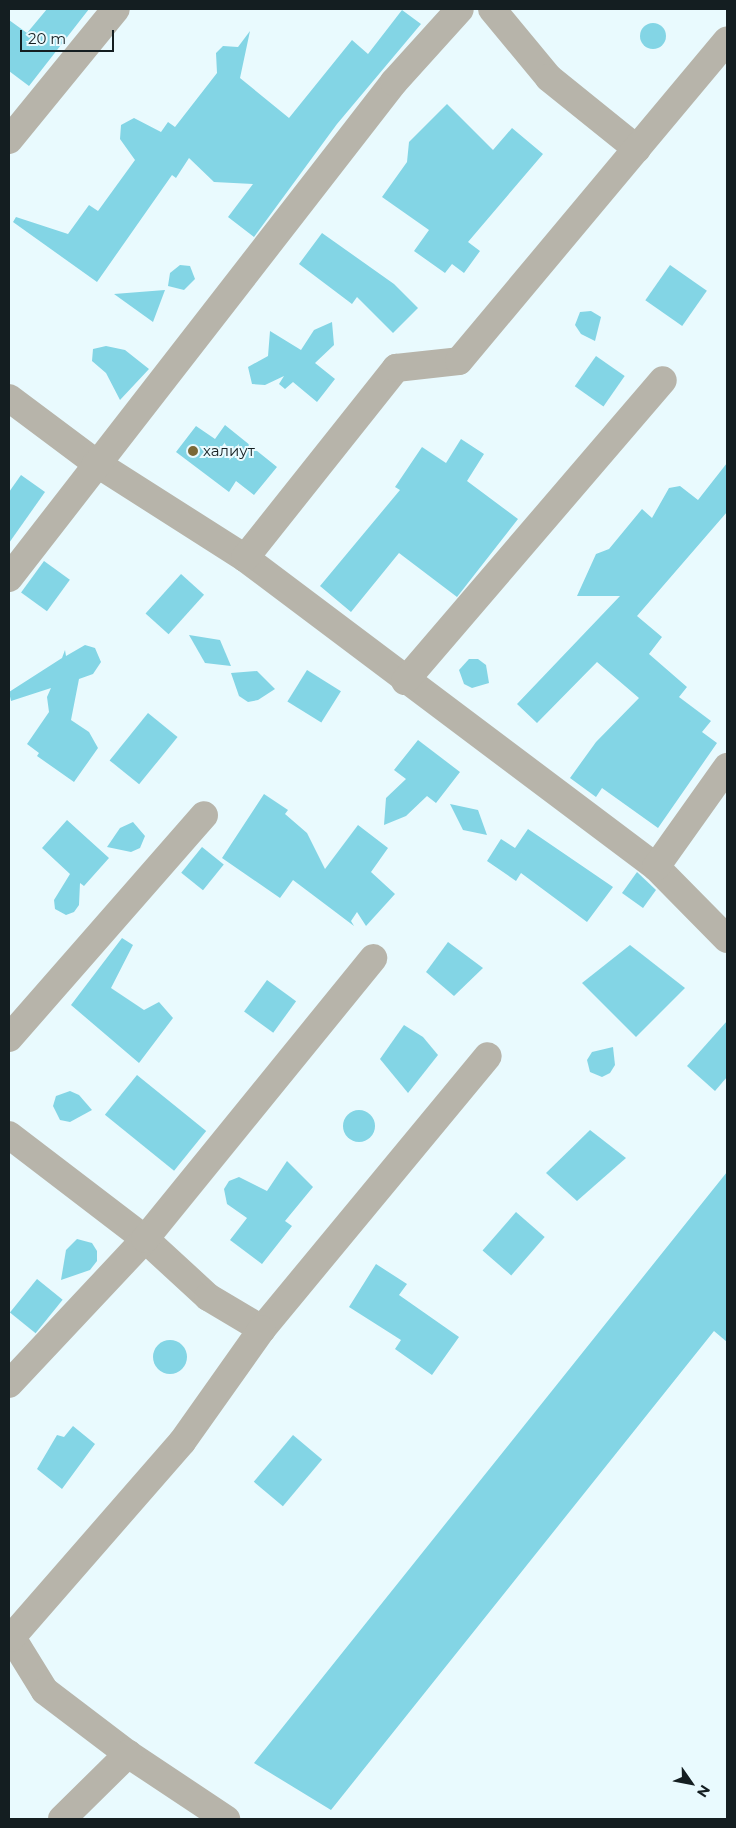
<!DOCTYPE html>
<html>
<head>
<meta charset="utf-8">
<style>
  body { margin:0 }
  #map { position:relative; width:736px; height:1828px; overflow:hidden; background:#e9fafe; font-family:Montserrat,sans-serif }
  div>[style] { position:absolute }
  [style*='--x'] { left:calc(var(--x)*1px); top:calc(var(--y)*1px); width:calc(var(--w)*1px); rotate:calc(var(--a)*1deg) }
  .building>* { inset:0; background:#83d5e5; transform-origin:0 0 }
  .round { border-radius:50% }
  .minor>* { height:28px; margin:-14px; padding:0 14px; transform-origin:14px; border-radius:14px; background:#b7b4aa }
  .dots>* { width:14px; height:14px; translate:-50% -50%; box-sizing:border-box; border:2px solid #e9fafe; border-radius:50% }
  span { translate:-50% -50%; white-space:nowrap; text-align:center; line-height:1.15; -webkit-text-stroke:4px #e9fafe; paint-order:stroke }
  .poi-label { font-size:15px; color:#141e21 }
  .left { translate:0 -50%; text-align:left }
  .frame { position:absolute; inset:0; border:10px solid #141e21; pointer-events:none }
  .north { position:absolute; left:666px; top:1758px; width:50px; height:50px; -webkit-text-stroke:4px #e9fafe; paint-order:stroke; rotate:123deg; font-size:14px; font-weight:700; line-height:20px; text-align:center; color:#141e21 }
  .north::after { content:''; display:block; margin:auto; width:18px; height:22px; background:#141e21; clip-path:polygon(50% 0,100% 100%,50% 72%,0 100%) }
  .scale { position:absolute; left:20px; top:30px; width:94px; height:22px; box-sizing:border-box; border:2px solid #141e21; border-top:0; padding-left:6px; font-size:15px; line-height:18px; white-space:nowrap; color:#141e21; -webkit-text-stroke:4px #e9fafe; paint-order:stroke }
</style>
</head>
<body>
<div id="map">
  <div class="building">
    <i style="clip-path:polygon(47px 9px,89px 9px,29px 86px,9px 71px,9px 20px,27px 33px)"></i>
    <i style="clip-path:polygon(402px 10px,421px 24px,337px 124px,254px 237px,228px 217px,253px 184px,214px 182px,189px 158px,176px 178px,172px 175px,97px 282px,13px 222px,16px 217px,68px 234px,89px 205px,98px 211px,135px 160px,120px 139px,121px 125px,134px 118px,161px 132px,168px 122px,175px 127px,217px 73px,216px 53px,223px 46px,238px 47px,250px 31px,240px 78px,289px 118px,352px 40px,368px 54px)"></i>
    <i class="round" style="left:640px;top:23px;width:26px;height:26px"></i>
    <i style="clip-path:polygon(447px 104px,493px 150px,512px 128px,543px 154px,468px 242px,480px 251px,464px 273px,452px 264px,445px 273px,414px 251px,429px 230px,382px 197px,407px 162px,409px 142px)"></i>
    <i style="clip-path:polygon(322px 233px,394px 284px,418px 308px,393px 333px,357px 297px,352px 304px,299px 264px)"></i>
    <i style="clip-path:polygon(180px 265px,190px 266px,195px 279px,184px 290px,168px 286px,170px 273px)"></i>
    <i style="left:670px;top:265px;width:45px;height:43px;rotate:35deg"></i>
    <i style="clip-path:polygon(165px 290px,153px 322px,114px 294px)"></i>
    <i style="clip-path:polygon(591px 311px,601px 317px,595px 341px,581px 334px,575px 325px,580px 312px)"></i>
    <i style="clip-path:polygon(332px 322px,334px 345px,315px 363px,335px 379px,317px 402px,293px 382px,285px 389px,279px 384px,284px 376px,265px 385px,252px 384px,248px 367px,268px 356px,270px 331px,301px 350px,314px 330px)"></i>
    <i style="clip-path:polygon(106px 346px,125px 350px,149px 369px,120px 400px,106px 373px,92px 361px,93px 349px)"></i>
    <i style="left:596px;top:356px;width:35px;height:37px;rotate:35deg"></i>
    <i style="clip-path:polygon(225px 425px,277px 467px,254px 495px,236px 481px,229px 492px,176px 452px,196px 426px,215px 439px)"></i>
    <i style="clip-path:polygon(461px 439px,484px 454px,467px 481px,518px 519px,457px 597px,399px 553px,351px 612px,320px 586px,400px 490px,395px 487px,422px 447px,446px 463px)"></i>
    <i style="clip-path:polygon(727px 463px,727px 512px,637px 616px,662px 637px,649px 654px,687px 687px,679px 697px,711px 721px,702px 732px,717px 743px,658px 828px,602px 788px,596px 797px,570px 778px,596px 742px,639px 698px,597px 662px,537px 723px,517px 704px,620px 596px,577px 596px,596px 554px,609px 549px,642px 509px,652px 518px,669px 488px,680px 486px,698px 500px)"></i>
    <i style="clip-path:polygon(21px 475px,45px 492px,9px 543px,9px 492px)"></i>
    <i style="left:44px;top:561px;width:32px;height:39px;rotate:36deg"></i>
    <i style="left:181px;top:574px;width:31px;height:53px;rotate:42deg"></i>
    <i style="clip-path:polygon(189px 635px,220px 640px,231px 666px,205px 663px)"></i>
    <i style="clip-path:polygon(85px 645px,95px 648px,101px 662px,93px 674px,79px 679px,71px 720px,89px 732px,98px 748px,74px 782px,37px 756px,39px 753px,27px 744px,49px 712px,47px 697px,51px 688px,11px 701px,9px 692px,62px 658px,65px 650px,66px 656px)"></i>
    <i style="clip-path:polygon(469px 659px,478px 659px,486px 665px,489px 683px,472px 688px,464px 684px,459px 670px)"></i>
    <i style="left:307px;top:670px;width:40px;height:37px;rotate:32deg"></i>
    <i style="clip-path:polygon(257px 671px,275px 689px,258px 700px,248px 702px,239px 696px,231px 673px)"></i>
    <i style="left:148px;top:713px;width:38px;height:61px;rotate:39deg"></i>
    <i style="clip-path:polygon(418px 740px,460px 772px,436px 803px,427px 796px,406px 816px,384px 825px,386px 798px,406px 779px,394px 770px)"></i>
    <i style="clip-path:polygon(264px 794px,288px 810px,285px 814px,307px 833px,325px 869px,358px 825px,388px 848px,371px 872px,395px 894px,366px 926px,357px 912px,351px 921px,354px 926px,293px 880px,280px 898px,222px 858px)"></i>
    <i style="clip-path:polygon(450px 804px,478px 810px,487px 835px,463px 830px)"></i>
    <i style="clip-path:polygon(67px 820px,109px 858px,84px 886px,80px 883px,79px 905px,74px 912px,66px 915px,55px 909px,54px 900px,70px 874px,42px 848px)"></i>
    <i style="clip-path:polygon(133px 822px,145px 836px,140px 848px,131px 852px,107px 847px,120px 828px)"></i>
    <i style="clip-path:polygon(528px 829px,613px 887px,587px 922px,521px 873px,516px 881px,487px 861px,501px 839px,515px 848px)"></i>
    <i style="left:202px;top:847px;width:28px;height:33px;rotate:39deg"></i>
    <i style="clip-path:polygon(637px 872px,656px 890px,643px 908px,622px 893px)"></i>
    <i style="clip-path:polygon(122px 938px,133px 945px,111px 988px,144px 1010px,159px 1002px,173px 1018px,139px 1063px,71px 1005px)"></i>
    <i style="clip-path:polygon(448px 942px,483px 968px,454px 996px,426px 972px)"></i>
    <i style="clip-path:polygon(630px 945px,685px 988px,636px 1037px,582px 983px)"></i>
    <i style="left:267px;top:980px;width:36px;height:39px;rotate:36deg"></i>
    <i style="clip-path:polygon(727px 1021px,727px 1077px,715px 1091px,687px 1066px)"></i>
    <i style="clip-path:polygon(404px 1025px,423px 1037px,438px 1055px,408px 1093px,380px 1059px)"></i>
    <i style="clip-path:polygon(613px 1047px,615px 1065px,610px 1073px,602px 1077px,590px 1072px,587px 1060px,592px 1052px)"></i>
    <i style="left:137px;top:1075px;width:89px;height:51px;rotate:39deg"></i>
    <i style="clip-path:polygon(70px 1091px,79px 1095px,92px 1110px,70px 1122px,60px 1120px,53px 1106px,56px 1096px)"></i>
    <i class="round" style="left:343px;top:1110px;width:32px;height:32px"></i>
    <i style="clip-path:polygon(590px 1130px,626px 1158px,577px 1201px,546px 1173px)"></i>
    <i style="clip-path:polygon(287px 1161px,313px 1187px,285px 1221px,292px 1226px,262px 1264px,230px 1240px,247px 1218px,227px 1204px,224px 1189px,229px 1181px,239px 1177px,267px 1191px)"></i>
    <i style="clip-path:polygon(727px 1172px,727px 1342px,714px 1331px,331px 1810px,254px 1763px)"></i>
    <i style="left:516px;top:1212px;width:38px;height:51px;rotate:41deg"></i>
    <i style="clip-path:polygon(77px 1239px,92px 1243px,97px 1251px,97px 1261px,90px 1270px,61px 1280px,66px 1250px)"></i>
    <i style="clip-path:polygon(376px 1264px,407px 1284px,399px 1295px,459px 1337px,432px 1375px,395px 1349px,401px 1340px,349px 1307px)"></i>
    <i style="left:37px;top:1279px;width:33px;height:43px;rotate:39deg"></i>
    <i class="round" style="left:153px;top:1340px;width:34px;height:34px"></i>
    <i style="clip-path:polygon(73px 1426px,95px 1444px,62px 1489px,37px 1469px,57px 1435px,64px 1437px)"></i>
    <i style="left:293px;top:1435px;width:38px;height:61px;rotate:40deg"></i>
  </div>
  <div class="minor">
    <i style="--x:492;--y:9;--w:89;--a:50.4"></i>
    <i style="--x:549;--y:78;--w:113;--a:38.9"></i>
    <i style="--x:9;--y:140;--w:169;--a:-50.8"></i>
    <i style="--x:9;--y:398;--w:109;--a:36.8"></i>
    <i style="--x:96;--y:463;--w:177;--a:32.5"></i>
    <i style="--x:245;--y:558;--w:514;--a:36.94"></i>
    <i style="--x:656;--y:867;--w:101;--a:45.4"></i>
    <i style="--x:245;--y:558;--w:243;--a:-51.5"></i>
    <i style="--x:396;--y:368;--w:63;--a:-6.3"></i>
    <i style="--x:459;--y:361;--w:418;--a:-50.1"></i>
    <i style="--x:9;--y:578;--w:628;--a:-52.18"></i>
    <i style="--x:394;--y:82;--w:98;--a:-47.9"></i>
    <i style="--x:405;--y:681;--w:396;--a:-49.4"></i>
    <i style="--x:656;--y:867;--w:123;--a:-54.6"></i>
    <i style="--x:9;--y:1038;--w:296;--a:-48.8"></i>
    <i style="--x:9;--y:1135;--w:171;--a:37.4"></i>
    <i style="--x:145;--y:1239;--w:86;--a:42.6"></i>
    <i style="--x:208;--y:1297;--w:63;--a:30.7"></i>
    <i style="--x:262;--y:1329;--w:354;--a:-50.4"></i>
    <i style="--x:9;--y:1384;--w:199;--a:-46.8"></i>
    <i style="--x:145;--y:1239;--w:362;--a:-50.9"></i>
    <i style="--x:9;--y:1633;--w:68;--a:58.2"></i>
    <i style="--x:45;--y:1691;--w:104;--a:37.2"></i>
    <i style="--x:128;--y:1754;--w:118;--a:33.6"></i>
    <i style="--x:11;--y:1638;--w:260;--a:-48.9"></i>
    <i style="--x:182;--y:1442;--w:138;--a:-54.7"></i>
    <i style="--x:62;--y:1819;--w:93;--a:-44.6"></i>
  </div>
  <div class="dots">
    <i style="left:193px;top:451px;background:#7a6836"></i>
  </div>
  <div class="poi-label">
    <span class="left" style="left:203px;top:451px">халиут</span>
  </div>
  <div class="frame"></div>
  <div class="north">N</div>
  <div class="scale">20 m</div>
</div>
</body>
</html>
